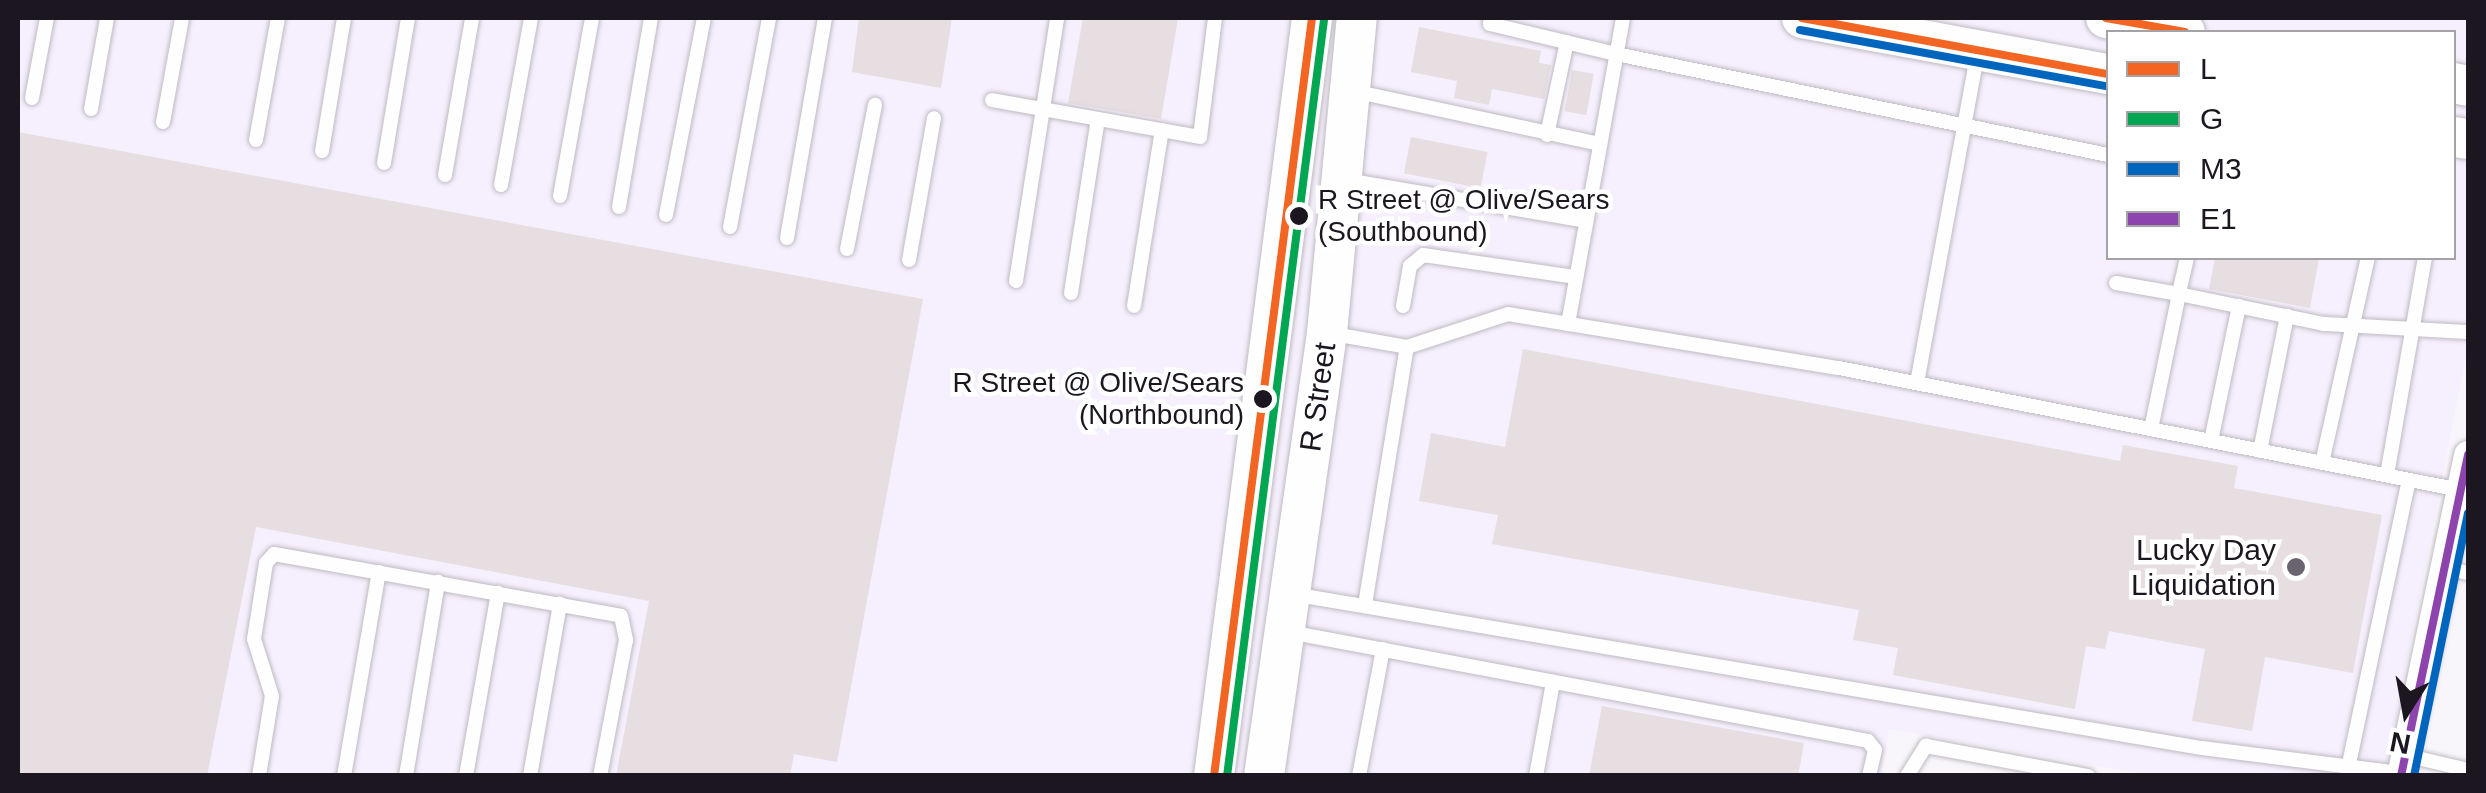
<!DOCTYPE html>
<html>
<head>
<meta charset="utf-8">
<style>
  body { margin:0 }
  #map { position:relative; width:2486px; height:793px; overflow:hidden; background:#f9f6fb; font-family:Arial,sans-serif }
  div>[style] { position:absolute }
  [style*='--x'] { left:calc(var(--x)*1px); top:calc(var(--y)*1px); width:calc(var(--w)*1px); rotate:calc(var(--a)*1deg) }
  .built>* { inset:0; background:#f6effd }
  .building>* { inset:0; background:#e6dee0; transform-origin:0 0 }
  .roads { filter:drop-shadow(0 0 2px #bebac1) drop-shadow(0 0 2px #bebac1) }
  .lane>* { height:14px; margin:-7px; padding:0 7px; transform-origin:7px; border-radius:7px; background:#fefefe }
  .street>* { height:28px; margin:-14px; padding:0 14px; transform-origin:14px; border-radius:14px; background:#fefefe }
  .secondary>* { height:40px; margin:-20px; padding:0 20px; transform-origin:20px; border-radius:20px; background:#fefefe }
  .bus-1>* { height:8px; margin:-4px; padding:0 4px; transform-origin:4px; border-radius:4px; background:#f26522 }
  .bus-2>* { height:8px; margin:-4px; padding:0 4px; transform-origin:4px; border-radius:4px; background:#00a651 }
  .bus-3>* { height:8px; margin:-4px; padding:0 4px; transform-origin:4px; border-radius:4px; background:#0065bd }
  .bus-4>* { height:8px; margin:-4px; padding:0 4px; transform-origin:4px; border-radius:4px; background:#8e44ad }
  .dots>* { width:28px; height:28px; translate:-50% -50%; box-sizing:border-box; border:5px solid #fff; border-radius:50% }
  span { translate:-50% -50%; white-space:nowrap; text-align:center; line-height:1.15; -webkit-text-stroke:9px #fff; paint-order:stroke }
  .bus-label { font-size:28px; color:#1b1620 }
  .left { translate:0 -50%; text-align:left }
  .right { translate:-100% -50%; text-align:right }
  .street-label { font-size:30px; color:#1b1620 }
  .poi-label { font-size:30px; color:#1b1620 }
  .frame { position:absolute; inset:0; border:20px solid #1b1620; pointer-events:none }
  .legend { position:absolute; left:2106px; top:30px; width:350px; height:230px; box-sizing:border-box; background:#fff; border:2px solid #a4a2a6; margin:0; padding:12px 18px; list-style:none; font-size:30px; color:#1b1620 }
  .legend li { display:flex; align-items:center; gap:20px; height:50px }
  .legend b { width:50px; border:2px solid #a4a2a6 }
  .north { position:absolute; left:2356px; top:663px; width:100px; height:100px; -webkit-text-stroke:8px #fff; paint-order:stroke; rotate:191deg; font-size:28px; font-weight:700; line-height:40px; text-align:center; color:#1b1620 }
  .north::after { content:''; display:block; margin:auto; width:35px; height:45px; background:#1b1620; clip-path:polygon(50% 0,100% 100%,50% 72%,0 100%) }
</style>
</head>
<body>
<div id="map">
  <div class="built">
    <i style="clip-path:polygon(evenodd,18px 18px,2468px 18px,2468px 345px,2385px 775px,2149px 775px,1889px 729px,1881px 776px,18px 775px,18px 18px,2108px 32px,2454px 32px,2454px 258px,2108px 258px,2108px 32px)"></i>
  </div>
  <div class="building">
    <i style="clip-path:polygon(859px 18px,952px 18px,941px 88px,852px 72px)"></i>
    <i style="clip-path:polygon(1083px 18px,1178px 18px,1161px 119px,1068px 103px)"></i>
    <i style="clip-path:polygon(1419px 27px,1541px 51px,1539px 63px,1551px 65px,1544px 99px,1492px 89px,1489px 105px,1454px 98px,1457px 81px,1411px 72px)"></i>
    <i style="left:1572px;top:70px;width:22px;height:42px;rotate:10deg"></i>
    <i style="clip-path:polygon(18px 132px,923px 299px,837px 762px,794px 754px,790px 776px,616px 776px,649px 601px,256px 527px,207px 776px,18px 776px)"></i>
    <i style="left:1411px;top:137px;width:78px;height:37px;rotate:11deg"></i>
    <i style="clip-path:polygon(2215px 258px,2319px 258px,2310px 308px,2209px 289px)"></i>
    <i style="clip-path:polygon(1523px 349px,2120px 461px,2123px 445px,2238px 466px,2234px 488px,2382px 515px,2353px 673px,2265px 657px,2252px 731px,2192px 721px,2205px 649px,2109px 631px,2105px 649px,2086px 646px,2075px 709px,1893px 675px,1898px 648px,1853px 640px,1859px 610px,1492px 544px,1498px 515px,1419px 501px,1431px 433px,1505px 447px)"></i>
    <i style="clip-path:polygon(1602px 706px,1804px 743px,1798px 776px,1589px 776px)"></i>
  </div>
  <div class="roads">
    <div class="lane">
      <i style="--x:1491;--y:18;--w:6;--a:99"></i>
      <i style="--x:1490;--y:24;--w:130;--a:13.4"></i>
      <i style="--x:1616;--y:54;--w:502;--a:11.6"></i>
      <i style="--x:1353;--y:91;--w:253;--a:12.1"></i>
      <i style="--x:32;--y:98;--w:81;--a:-79.4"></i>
      <i style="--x:992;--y:100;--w:211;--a:10.1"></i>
      <i style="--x:1200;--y:137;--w:120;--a:-82.8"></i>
      <i style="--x:91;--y:109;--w:92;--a:-80"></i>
      <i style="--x:163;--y:122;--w:106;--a:-79.6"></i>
      <i style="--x:1547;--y:135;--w:95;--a:-77.9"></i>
      <i style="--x:256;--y:140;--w:124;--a:-79.8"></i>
      <i style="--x:322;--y:151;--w:135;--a:-80.6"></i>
      <i style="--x:384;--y:163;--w:147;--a:-80.6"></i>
      <i style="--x:445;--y:175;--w:159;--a:-80.2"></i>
      <i style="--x:1346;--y:180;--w:243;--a:9.7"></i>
      <i style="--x:501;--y:185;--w:170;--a:-79.8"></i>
      <i style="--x:560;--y:196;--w:181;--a:-79.8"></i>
      <i style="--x:619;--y:207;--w:192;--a:-80.4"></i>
      <i style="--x:666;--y:215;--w:201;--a:-79.1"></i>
      <i style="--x:730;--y:227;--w:213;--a:-79.4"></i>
      <i style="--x:787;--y:238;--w:223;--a:-80.2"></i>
      <i style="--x:847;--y:249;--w:147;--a:-79"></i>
      <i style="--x:2187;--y:258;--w:37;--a:103"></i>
      <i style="--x:2179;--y:294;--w:148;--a:11.7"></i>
      <i style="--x:2324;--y:324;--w:144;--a:3.2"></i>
      <i style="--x:909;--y:260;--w:144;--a:-80"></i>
      <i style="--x:1016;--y:281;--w:266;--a:-81.1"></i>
      <i style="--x:2116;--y:283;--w:64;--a:9.9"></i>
      <i style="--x:2179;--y:294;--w:138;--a:101.7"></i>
      <i style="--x:1071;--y:293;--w:176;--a:-81.2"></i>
      <i style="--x:1134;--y:306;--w:178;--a:-81"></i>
      <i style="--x:1403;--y:306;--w:41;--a:-80.1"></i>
      <i style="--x:1410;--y:266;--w:17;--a:-40"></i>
      <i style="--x:1423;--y:255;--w:155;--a:8.2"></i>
      <i style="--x:1568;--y:324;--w:311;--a:-79.8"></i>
      <i style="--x:1328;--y:333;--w:80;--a:10"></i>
      <i style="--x:1407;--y:347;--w:106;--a:-18.1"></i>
      <i style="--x:1508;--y:314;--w:335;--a:9.3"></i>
      <i style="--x:1839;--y:368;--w:634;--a:11.1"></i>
      <i style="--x:1917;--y:383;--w:338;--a:-79.6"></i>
      <i style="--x:2211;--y:441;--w:138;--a:-78.3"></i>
      <i style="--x:2260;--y:451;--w:138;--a:-78.7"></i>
      <i style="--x:2322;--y:463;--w:210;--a:-77.4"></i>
      <i style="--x:2387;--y:475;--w:220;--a:-80.1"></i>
      <i style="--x:2445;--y:567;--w:24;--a:15"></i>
      <i style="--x:1292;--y:594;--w:923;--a:9.61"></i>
      <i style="--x:2202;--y:748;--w:201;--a:7.2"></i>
      <i style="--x:1365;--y:605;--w:261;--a:-80.8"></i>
      <i style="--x:1289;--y:632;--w:589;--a:10.66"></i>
      <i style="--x:1868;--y:741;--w:11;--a:52"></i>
      <i style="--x:1875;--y:750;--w:27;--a:103"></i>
      <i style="--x:2405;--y:755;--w:65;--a:13.4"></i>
      <i style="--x:2349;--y:764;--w:290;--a:-78.1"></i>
      <i style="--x:259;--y:776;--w:81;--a:-80.8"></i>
      <i style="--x:272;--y:696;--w:60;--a:-107.5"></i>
      <i style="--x:254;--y:639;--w:77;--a:-81"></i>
      <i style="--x:266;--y:563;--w:12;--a:-48"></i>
      <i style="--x:274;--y:554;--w:352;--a:10.1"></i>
      <i style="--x:621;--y:616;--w:25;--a:78"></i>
      <i style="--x:626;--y:640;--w:138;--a:100.8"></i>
      <i style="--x:344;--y:776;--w:207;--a:-80.3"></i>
      <i style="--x:406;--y:776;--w:197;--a:-80.6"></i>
      <i style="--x:466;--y:776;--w:186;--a:-80.1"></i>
      <i style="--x:530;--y:776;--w:175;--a:-80.1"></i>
      <i style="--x:1359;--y:776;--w:129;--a:-79.3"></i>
      <i style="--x:1536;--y:776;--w:96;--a:-79.7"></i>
      <i style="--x:1907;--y:776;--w:36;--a:-58"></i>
      <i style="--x:1926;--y:746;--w:165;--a:10.5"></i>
    </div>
    <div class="street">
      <i style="--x:2401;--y:776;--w:328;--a:-78.2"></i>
    </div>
    <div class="secondary">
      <i style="--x:1802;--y:18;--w:311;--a:10.4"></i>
      <i style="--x:2106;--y:18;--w:80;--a:10"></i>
      <i style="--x:2454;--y:83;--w:14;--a:12"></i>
      <i style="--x:2454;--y:137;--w:14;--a:8"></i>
      <i style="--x:1214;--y:776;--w:764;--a:-82.63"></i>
      <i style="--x:1264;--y:776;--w:447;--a:-81.9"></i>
      <i style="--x:1327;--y:333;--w:316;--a:-84.6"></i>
    </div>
  </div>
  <div class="bus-1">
    <i style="--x:1802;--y:18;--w:311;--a:10.4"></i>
    <i style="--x:2106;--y:18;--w:80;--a:10"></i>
    <i style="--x:1214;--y:776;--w:764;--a:-82.63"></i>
  </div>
  <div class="bus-2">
    <i style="--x:1227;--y:776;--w:762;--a:-82.69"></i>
  </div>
  <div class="bus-3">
    <i style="--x:1800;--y:30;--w:311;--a:10.4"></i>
    <i style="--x:2414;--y:776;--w:268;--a:-78.4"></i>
  </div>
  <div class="bus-4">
    <i style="--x:2401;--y:776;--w:328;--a:-78.2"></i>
  </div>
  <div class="dots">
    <i style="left:1299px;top:216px;background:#1b1620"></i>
    <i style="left:1263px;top:399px;background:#1b1620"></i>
    <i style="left:2296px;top:567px;background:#69646d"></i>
  </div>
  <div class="bus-label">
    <span class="left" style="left:1318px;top:216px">R Street @ Olive/Sears<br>(Southbound)</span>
    <span class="right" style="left:1244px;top:399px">R Street @ Olive/Sears<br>(Northbound)</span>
  </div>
  <div class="street-label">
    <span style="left:1318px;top:397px;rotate:-82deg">R Street</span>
  </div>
  <div class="poi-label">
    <span class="right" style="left:2276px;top:567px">Lucky Day<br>Liquidation</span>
  </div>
  <div class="frame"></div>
  <ul class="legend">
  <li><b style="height:12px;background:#f26522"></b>L</li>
  <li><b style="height:12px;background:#00a651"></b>G</li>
  <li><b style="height:12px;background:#0065bd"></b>M3</li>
  <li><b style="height:12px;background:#8e44ad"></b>E1</li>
  </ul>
  <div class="north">N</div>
</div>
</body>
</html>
